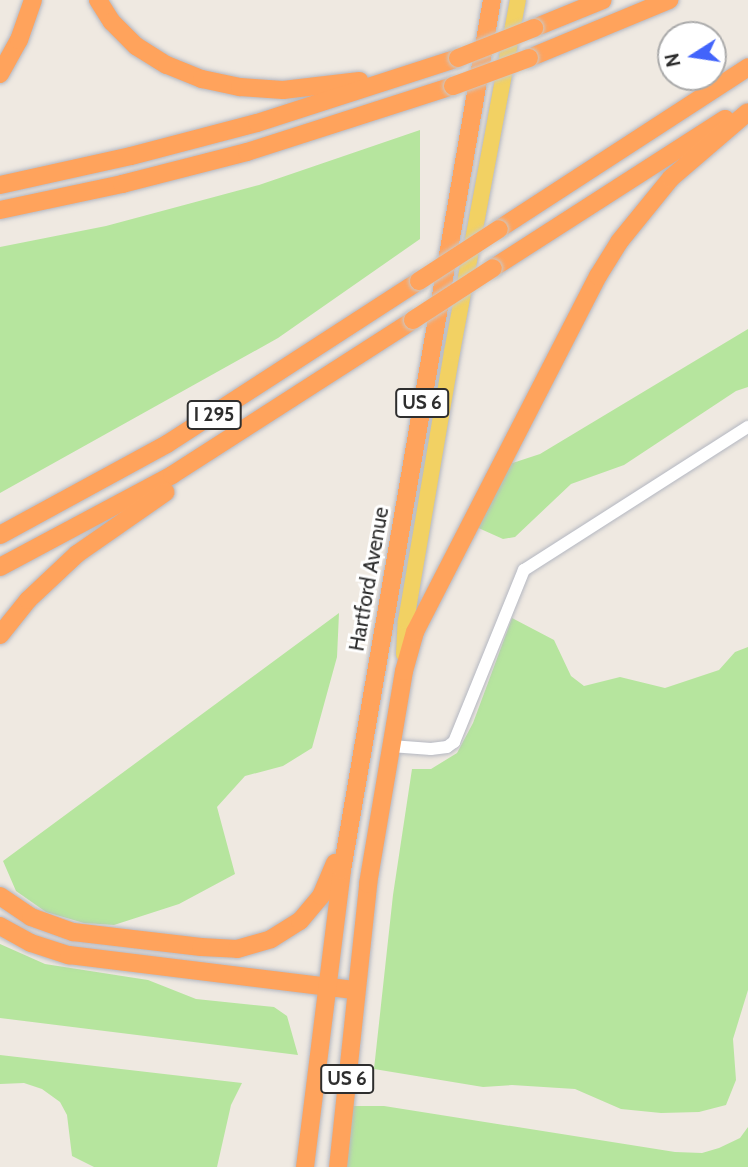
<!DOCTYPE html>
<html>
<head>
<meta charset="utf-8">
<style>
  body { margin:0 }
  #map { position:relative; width:748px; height:1167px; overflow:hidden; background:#efe9e1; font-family:Cabin,sans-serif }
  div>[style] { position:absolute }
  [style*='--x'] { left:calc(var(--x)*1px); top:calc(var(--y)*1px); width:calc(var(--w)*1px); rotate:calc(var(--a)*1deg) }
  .green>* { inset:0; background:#b6e59e }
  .roads { filter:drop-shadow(0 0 2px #b4b7c1) drop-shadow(0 0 2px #b4b7c1) }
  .minor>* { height:12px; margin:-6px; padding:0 6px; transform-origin:6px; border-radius:6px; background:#fff }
  .major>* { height:16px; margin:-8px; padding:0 8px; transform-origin:8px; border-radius:8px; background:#f2d163 }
  .highway>* { height:18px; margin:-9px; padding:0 9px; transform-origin:9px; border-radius:9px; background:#ffa35c }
  .bridges { filter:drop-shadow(0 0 2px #c9c9c9) drop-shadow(0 0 2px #c9c9c9) }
  .highway-bridge>* { height:18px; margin:-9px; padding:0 9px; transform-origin:9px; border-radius:9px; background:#ffa35c }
  span { translate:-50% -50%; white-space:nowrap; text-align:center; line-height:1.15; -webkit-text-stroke:6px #fff; paint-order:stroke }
  .shield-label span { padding:2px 5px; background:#fff; border:2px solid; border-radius:5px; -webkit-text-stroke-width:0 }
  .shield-label { font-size:19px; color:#2e2e2e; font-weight:700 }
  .street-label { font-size:21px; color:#2e2e2e }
  .north { position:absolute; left:657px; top:21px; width:70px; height:70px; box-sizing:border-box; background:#fff; border:2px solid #ababab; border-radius:50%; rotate:258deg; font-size:19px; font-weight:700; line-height:28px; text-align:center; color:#2e2e2e }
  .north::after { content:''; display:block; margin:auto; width:24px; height:32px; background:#4264fb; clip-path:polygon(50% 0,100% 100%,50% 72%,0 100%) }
</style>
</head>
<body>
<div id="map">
  <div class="green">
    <i style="clip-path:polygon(420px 130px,420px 239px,278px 338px,0 493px,0 247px,106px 226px,259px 185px)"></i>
    <i style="clip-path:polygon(748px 329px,748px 387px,736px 391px,624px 465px,571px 484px,515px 537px,503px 539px,474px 526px,503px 466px,540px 454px)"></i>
    <i style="clip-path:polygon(339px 613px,337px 657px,312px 748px,283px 766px,245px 776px,217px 807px,235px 874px,179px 904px,114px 925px,84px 923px,46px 912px,16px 891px,3px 861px)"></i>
    <i style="clip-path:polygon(512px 618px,554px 640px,571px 676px,584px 686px,620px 677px,665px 688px,719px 670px,735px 652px,748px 647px,748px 990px,733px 1039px,736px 1080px,726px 1105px,699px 1112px,661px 1113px,621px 1109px,575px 1089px,512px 1085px,483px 1087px,374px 1069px,393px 895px,412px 769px,431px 769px,457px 753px,473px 723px)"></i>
    <i style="clip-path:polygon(0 944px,45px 964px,148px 980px,196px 999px,274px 1007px,287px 1016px,298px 1055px,0 1018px)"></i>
    <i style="clip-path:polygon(0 1055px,242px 1083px,231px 1105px,217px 1167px,94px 1167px,72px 1156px,67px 1115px,60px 1102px,42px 1089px,24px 1083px,0 1084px)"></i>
    <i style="clip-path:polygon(350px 1106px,384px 1106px,675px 1152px,702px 1153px,719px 1148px,740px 1138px,748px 1127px,748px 1167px,342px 1167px)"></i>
  </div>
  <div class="roads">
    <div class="minor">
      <i style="--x:391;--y:746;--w:40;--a:4.3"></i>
      <i style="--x:431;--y:749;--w:16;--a:-7"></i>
      <i style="--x:447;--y:747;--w:9;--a:-36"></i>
      <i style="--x:454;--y:742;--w:186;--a:-67.9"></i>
      <i style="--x:524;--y:570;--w:266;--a:-32.6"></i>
    </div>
    <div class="major">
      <i style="--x:404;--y:654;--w:33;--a:-87"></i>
      <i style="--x:406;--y:621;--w:273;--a:-80.3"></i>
      <i style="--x:452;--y:352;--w:358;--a:-79.4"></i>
    </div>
    <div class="highway">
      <i style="--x:98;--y:0;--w:26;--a:58"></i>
      <i style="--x:112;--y:22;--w:34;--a:45"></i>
      <i style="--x:136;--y:46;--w:36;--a:32"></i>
      <i style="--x:167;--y:65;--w:38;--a:22"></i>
      <i style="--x:202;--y:79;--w:39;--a:12"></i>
      <i style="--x:240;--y:87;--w:43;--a:4"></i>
      <i style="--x:283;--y:90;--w:77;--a:-6.8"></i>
      <i style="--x:534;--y:28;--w:74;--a:-22.1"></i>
      <i style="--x:529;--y:58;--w:152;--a:-22.5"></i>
      <i style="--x:0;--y:74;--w:39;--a:-61"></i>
      <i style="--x:19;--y:40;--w:42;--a:-70.7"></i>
      <i style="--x:0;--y:185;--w:134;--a:-12.5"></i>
      <i style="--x:131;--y:156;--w:130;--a:-14.7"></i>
      <i style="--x:257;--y:123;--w:211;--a:-17.9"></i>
      <i style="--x:0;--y:210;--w:125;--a:-12"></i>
      <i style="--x:122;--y:184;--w:129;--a:-14.4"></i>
      <i style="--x:247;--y:152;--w:216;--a:-17.8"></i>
      <i style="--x:499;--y:229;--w:297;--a:-33"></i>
      <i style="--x:493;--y:268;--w:276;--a:-32.7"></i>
      <i style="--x:0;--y:535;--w:190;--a:-28.6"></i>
      <i style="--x:167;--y:444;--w:300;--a:-32.9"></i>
      <i style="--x:0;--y:567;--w:195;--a:-28.1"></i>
      <i style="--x:172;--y:475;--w:287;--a:-32.7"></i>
      <i style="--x:0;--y:635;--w:45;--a:-51.3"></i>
      <i style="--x:28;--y:600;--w:67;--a:-43.2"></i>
      <i style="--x:77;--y:554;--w:108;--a:-34.9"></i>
      <i style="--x:0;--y:896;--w:37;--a:34"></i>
      <i style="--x:31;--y:917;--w:45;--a:19.7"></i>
      <i style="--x:73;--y:932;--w:129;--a:6.7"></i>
      <i style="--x:201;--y:947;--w:36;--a:3"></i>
      <i style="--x:237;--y:949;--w:35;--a:-16"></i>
      <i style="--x:271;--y:939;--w:34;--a:-32"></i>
      <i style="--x:300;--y:921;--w:33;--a:-50"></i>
      <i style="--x:321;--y:896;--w:36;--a:-67"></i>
      <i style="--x:0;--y:926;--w:35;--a:29"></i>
      <i style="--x:31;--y:943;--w:40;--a:18"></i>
      <i style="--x:69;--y:955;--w:289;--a:7"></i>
      <i style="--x:305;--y:1167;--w:299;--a:-82.9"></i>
      <i style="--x:342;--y:870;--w:883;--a:-80.22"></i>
      <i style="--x:338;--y:1167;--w:285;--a:-83.9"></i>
      <i style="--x:368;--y:884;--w:216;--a:-80.4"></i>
      <i style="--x:404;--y:671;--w:41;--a:-74.2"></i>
      <i style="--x:415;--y:632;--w:400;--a:-62.8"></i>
      <i style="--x:598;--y:276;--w:40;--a:-58"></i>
      <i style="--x:619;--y:242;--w:82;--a:-50.9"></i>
      <i style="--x:671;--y:178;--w:101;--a:-40.6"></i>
    </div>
  </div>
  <div class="bridges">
    <div class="highway-bridge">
      <i style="--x:458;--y:58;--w:82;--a:-21.5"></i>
      <i style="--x:453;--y:86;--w:81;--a:-20.2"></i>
      <i style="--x:419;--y:281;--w:95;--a:-33"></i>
      <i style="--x:413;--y:320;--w:95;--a:-33"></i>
    </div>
  </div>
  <div class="shield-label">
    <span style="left:422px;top:403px">US 6</span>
    <span style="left:214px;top:415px">I 295</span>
    <span style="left:347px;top:1079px">US 6</span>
  </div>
  <div class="street-label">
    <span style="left:369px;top:579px;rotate:-80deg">Hartford Avenue</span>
  </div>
  <div class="north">N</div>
</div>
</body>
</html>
